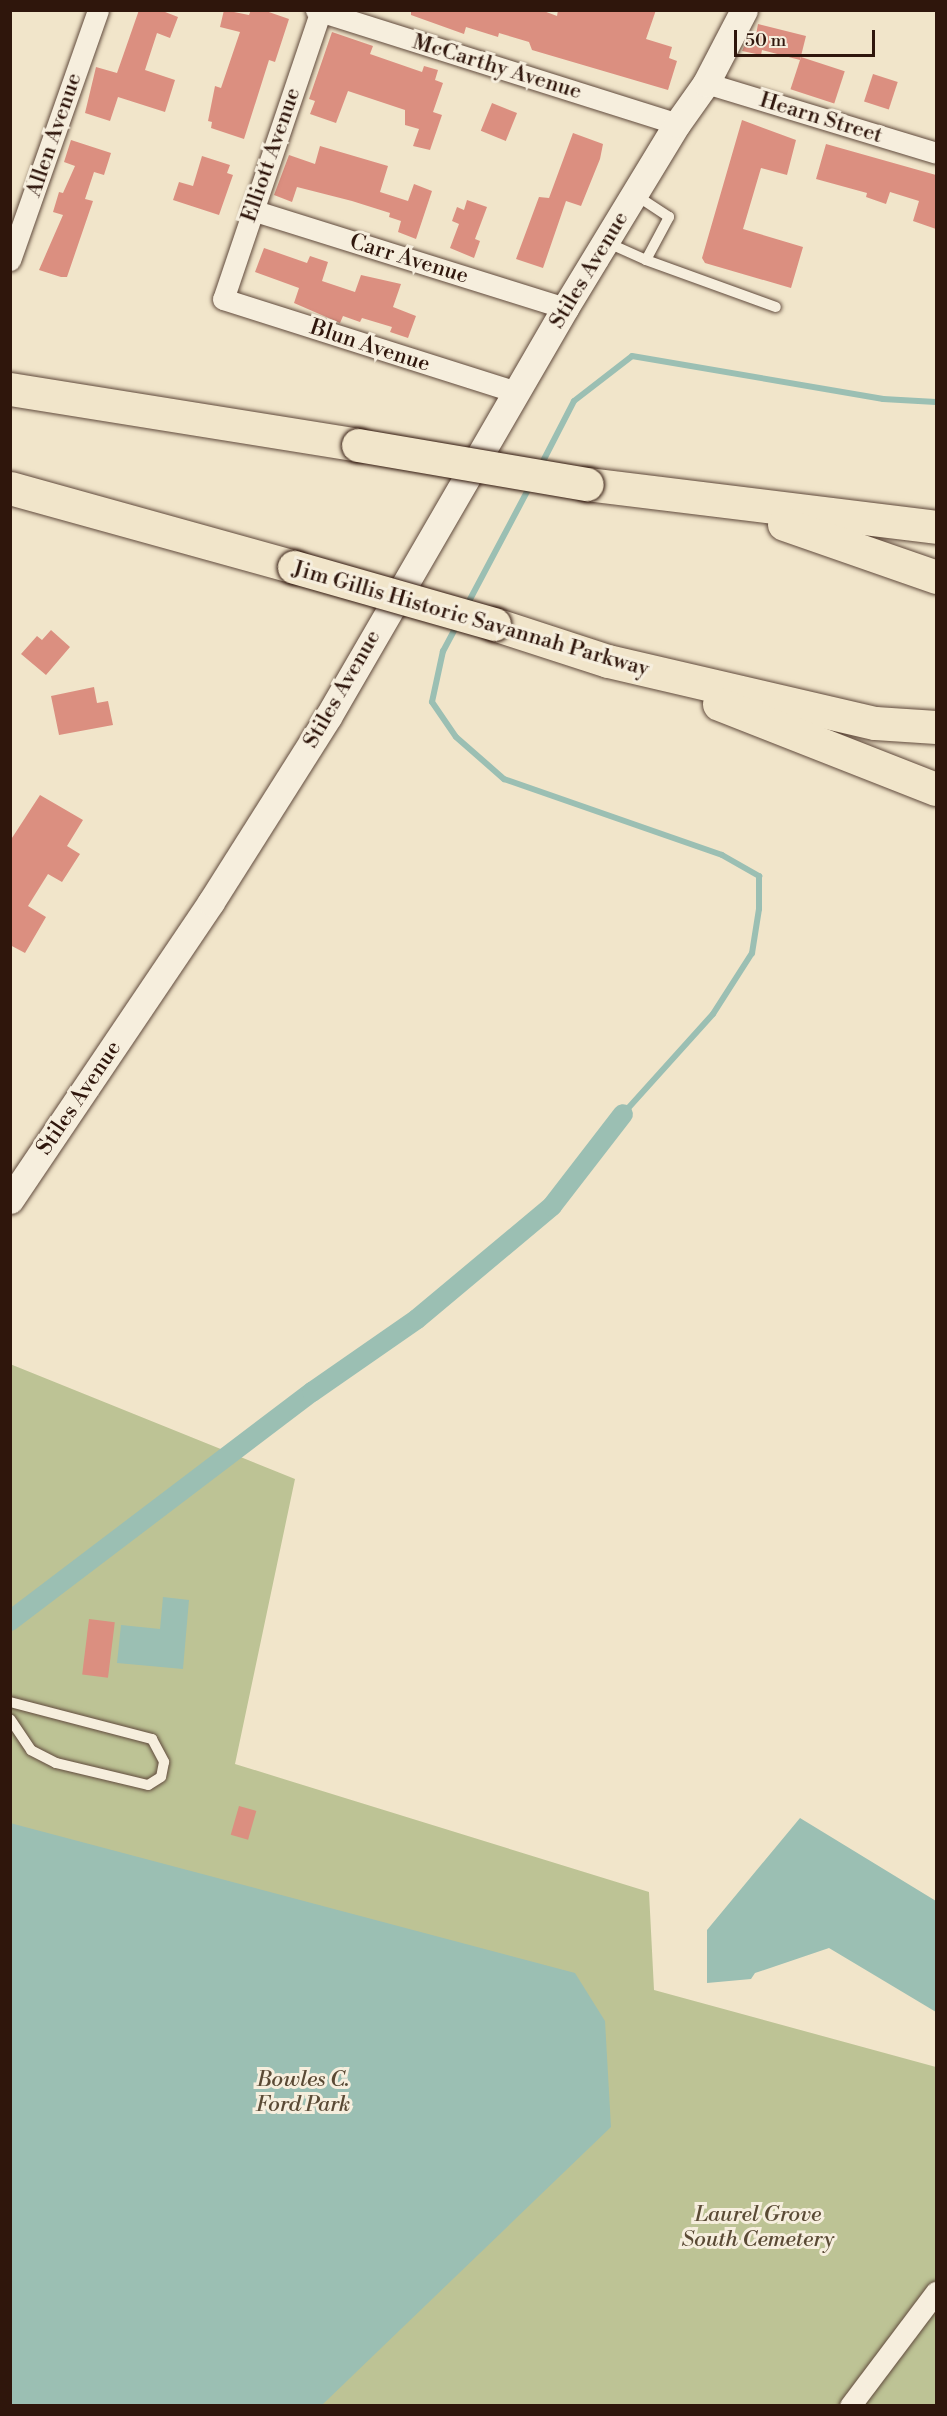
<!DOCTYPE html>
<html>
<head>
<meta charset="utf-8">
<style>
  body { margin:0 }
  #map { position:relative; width:947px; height:2416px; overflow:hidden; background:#f1e5ca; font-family:"Libre Bodoni",serif }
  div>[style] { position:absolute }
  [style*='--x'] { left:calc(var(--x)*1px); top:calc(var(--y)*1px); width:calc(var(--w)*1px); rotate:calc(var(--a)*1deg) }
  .green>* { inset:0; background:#bdc395 }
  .water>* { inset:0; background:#9bbfb3 }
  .stream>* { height:6px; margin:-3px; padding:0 3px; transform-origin:3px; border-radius:3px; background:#9bbfb3 }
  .canal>* { height:20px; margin:-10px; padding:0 10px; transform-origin:10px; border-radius:10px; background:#9bbfb3 }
  .building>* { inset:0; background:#db8f80; transform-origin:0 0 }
  .roads { filter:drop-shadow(0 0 2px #604a3c) drop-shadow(0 0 2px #604a3c) }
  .service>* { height:10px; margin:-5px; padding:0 5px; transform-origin:5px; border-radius:5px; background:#f6eedd }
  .minor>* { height:21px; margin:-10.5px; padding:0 10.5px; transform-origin:10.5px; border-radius:10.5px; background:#f6eedd }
  .tertiary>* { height:27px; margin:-13.5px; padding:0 13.5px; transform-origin:13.5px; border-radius:13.5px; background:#f6eedd }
  .motorway>* { height:33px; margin:-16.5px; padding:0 16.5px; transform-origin:16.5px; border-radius:16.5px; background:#f1e5ca }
  .bridges { filter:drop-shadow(0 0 2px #2f160c) drop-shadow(0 0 2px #2f160c) }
  .motorway-bridge>* { height:33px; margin:-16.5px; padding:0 16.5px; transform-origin:16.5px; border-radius:16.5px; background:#f1e5ca }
  span { translate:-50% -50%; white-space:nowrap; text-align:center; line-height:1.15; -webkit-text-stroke:6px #f6eedd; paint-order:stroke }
  .street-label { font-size:22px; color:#2f160c }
  .park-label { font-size:22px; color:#5a4a35; font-style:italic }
  .frame { position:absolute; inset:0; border:12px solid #2f160c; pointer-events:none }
  .scale { position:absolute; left:734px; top:30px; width:141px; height:27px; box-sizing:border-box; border:3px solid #2f160c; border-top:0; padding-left:8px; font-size:18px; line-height:21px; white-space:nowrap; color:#2f160c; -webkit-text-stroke:4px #f6eedd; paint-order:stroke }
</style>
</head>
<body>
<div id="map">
  <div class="green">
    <i style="clip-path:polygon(10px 1364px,295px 1479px,235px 1764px,649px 1892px,654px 1990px,936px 2067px,936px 2405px,11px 2405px)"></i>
  </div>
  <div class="water">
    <i style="clip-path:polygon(163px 1597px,189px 1600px,183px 1669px,117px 1663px,121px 1625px,160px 1629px)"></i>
    <i style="clip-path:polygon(800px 1818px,936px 1901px,936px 2012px,829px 1948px,755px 1973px,751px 1979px,707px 1983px,707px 1930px)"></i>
    <i style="clip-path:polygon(10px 1823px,575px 1973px,605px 2021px,611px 2127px,322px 2405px,11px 2405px)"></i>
  </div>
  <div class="stream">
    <i style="--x:540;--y:467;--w:74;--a:-62.7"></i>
    <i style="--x:574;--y:401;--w:73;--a:-37.8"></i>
    <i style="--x:632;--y:356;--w:255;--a:9.7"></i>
    <i style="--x:883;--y:399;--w:53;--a:3.2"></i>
    <i style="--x:467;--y:605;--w:137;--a:-62.1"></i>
    <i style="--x:457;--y:625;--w:30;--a:118"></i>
    <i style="--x:443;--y:651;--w:52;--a:102.2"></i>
    <i style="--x:432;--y:702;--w:42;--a:55.6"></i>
    <i style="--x:456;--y:737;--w:64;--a:41.2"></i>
    <i style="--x:504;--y:779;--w:231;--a:19.2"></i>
    <i style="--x:722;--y:855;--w:43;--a:29.6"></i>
    <i style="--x:759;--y:876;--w:33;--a:90"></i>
    <i style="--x:759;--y:909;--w:45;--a:99"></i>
    <i style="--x:752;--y:953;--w:72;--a:122.6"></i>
    <i style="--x:713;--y:1014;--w:135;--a:132"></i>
  </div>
  <div class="canal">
    <i style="--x:10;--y:1621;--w:379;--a:-37.2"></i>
    <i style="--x:312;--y:1392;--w:128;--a:-34.8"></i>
    <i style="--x:417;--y:1319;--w:176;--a:-39.9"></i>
    <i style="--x:552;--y:1206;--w:116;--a:-52.3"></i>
  </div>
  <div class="building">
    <i style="clip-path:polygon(139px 10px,160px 10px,178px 17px,170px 38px,157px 33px,145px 70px,175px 80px,165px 112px,118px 97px,110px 121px,85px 113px,96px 67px,117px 73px)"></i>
    <i style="clip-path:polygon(224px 10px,249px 15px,251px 10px,263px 10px,289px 19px,275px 62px,269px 60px,244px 139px,211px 128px,212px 122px,208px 121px,215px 86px,221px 88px,240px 32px,220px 27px)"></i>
    <i style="clip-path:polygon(411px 10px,541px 10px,557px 16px,558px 10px,656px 10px,646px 39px,672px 47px,669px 58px,677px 61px,668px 90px,532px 50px,529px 42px,499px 33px,498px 37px,466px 27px,464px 34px,411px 15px)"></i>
    <i style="clip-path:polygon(758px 24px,806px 36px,800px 60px,762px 50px,761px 55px,742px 51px,750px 33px,756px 35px)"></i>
    <i style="clip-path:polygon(332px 32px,373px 46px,370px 54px,422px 72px,424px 66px,438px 70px,435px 80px,443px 83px,433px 112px,442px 115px,430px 150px,413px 146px,419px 129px,405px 125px,405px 110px,348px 91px,336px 123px,310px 114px,315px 101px,309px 99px)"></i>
    <i style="left:801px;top:57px;width:46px;height:34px;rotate:18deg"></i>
    <i style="left:873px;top:74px;width:26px;height:29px;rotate:18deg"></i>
    <i style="left:492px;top:103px;width:27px;height:30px;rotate:22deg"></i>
    <i style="clip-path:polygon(742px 120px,796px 140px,787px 175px,761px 168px,743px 229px,803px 247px,791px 288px,705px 263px,702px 258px)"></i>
    <i style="clip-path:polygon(573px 133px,603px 144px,600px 159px,581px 206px,566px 201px,543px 268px,516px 259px,539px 197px,549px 198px)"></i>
    <i style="clip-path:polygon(71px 140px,111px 153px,104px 175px,94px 172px,85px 199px,93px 201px,67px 277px,61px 277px,39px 270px,63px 215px,53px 212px,59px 192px,63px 193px,75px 166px,64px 162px)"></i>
    <i style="clip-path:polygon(826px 144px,936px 175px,936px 229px,913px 221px,919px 201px,890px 192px,886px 204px,866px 197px,867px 193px,816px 179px)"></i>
    <i style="clip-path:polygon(320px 146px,388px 166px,380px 192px,408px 201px,414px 184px,432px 191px,416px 239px,398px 232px,401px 221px,389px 217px,390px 213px,352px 201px,297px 187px,292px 202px,274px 195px,289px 155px,315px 164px)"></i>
    <i style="clip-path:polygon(202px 156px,230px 165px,227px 173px,233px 175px,219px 215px,173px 200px,179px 182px,193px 186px)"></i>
    <i style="clip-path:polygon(467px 200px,487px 207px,475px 239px,480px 241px,474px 258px,450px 248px,459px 224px,452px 221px,457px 207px,464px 210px)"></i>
    <i style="clip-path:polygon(264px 248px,307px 263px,310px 256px,328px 262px,322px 281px,355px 292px,361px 275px,401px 284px,393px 307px,416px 316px,408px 338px,390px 332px,392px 327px,362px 318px,360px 322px,343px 316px,340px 323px,294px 303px,299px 288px,255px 272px)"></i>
    <i style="clip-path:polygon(51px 630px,70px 647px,46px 675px,21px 654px,37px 636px,42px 640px)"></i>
    <i style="clip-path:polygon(94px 687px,97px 703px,108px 701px,113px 725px,59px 735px,51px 696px)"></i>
    <i style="clip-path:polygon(40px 795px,83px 820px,67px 846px,80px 854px,62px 882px,48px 874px,28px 906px,46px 917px,25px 953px,10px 945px,10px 841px)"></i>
    <i style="left:89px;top:1619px;width:26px;height:56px;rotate:7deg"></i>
    <i style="left:239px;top:1806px;width:18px;height:30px;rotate:16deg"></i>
  </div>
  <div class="roads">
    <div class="service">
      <i style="--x:606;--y:242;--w:44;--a:24.2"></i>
      <i style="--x:646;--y:260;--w:49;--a:-61.9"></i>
      <i style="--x:669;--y:217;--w:42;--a:-146.7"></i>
      <i style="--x:646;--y:260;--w:138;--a:19.9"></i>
      <i style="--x:10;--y:1702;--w:147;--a:14.6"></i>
      <i style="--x:152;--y:1739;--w:26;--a:62"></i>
      <i style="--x:164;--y:1762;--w:15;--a:101"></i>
      <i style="--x:161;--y:1777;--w:15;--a:148"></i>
      <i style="--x:148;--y:1785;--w:95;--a:-166.6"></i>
      <i style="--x:56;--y:1763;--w:28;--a:-153"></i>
      <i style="--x:31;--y:1750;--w:37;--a:-124"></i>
    </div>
    <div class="minor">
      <i style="--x:316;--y:10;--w:379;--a:17.5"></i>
      <i style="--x:321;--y:10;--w:305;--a:108.7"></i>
      <i style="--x:223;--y:299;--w:308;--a:17.6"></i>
      <i style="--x:706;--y:83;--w:240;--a:16.9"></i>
      <i style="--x:252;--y:210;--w:328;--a:17.4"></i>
      <i style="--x:10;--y:260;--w:265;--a:-70.6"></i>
      <i style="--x:850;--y:2406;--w:143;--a:-53"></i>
    </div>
    <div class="tertiary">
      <i style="--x:10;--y:1200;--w:359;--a:-56"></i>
      <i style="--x:211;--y:902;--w:219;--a:-57.7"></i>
      <i style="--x:328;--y:717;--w:473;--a:-59.9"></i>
      <i style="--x:565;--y:308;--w:215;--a:-58.7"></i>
      <i style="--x:677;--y:124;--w:50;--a:-54.7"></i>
      <i style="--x:706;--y:83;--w:82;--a:-62.5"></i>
    </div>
    <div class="motorway">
      <i style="--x:10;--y:389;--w:352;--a:9.1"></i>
      <i style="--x:587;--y:484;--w:352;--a:7"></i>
      <i style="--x:10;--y:488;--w:295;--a:15.5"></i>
      <i style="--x:784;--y:524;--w:161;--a:19.2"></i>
      <i style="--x:494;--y:624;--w:120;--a:18"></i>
      <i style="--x:608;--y:661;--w:274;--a:13.1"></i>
      <i style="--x:875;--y:723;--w:61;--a:3.8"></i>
      <i style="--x:719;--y:704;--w:233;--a:21.4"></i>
    </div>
  </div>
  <div class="bridges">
    <div class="motorway-bridge">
      <i style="--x:358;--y:445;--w:232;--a:9.7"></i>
      <i style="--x:294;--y:567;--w:208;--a:15.9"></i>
    </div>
  </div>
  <div class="street-label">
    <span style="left:497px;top:67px;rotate:17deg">McCarthy Avenue</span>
    <span style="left:821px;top:118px;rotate:17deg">Hearn Street</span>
    <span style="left:54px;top:135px;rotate:-71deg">Allen Avenue</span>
    <span style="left:271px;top:155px;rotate:-71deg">Elliott Avenue</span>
    <span style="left:409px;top:259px;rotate:17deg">Carr Avenue</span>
    <span style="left:589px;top:270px;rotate:-59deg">Stiles Avenue</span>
    <span style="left:370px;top:346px;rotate:18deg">Blun Avenue</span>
    <span style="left:471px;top:619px;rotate:16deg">Jim Gillis Historic Savannah Parkway</span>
    <span style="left:342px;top:689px;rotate:-60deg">Stiles Avenue</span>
    <span style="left:79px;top:1098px;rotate:-56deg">Stiles Avenue</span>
  </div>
  <div class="park-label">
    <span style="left:303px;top:2092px">Bowles C.<br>Ford Park</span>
    <span style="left:758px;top:2227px">Laurel Grove<br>South Cemetery</span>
  </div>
  <div class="frame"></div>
  <div class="scale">50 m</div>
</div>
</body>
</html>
